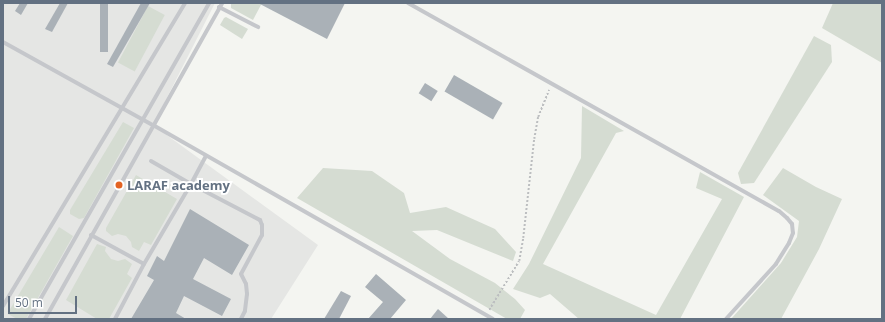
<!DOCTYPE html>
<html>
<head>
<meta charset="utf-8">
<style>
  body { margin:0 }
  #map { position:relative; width:885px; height:322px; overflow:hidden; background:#f4f5f1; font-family:"Open Sans",sans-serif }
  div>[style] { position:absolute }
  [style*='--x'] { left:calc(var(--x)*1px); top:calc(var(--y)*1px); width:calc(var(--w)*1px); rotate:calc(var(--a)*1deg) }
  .built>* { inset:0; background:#e5e6e4 }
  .green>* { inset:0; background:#d5dcd2; transform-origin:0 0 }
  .building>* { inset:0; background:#aab1b7; transform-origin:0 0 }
  .path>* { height:1.5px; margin-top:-0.75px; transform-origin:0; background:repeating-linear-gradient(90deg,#bcbec0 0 2px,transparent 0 4px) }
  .service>* { height:4px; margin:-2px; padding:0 2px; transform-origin:2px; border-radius:2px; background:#c5c7cb }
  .dots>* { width:11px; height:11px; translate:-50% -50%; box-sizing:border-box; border:2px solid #fff; border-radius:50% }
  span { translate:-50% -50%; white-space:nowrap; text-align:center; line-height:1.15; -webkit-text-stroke:4px #fff; paint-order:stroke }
  .poi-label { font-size:13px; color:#637182; font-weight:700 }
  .left { translate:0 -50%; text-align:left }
  .frame { position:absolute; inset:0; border:4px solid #637182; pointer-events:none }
  .scale { position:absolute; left:8px; top:296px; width:69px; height:18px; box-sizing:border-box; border:2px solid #637182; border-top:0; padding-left:5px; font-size:12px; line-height:14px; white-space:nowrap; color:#637182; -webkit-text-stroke:3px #fff; paint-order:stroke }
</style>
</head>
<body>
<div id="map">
  <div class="built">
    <i style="clip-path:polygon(3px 3px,215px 3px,153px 125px,318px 245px,271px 319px,3px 319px)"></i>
  </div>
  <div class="green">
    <i style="clip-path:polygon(231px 3px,262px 3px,253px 20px,231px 8px)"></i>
    <i style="clip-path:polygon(833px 3px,882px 3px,882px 63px,822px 28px)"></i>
    <i style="left:148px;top:6px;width:19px;height:64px;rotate:28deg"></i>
    <i style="clip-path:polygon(226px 17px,248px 29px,242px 39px,220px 25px,224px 18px)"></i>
    <i style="clip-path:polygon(814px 36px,831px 45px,832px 62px,754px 183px,741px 184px,738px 173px)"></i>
    <i style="clip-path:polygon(582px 106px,624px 131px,616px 133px,543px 264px,656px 315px,722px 199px,696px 188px,700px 172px,744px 197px,680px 319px,579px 319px,550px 294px,540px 298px,513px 289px,529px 264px,581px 158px)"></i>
    <i style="clip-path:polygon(123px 122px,134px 128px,84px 218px,79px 219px,70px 214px,70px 210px)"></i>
    <i style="clip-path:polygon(323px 168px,372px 171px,404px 193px,410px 213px,446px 207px,495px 229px,516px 252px,513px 261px,437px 230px,412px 231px,450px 259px,495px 283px,515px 299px,525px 310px,520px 319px,507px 319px,297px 198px)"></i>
    <i style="clip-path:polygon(783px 168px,816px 187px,842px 199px,819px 249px,781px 319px,731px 319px,781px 263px,797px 237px,799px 221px,763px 195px)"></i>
    <i style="clip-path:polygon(136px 175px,177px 199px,151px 245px,144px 242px,139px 251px,132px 247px,131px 242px,126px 236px,118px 234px,112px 236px,106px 231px,106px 228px)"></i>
    <i style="clip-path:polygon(59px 227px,73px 236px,26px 319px,17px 319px,8px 314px,9px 311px)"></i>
    <i style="clip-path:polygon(97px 244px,106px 247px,105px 251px,111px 259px,118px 261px,125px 259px,132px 264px,127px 274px,132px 278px,109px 319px,97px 319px,66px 300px)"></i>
  </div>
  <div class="building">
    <i style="clip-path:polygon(20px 3px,28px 3px,21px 15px,15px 11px)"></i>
    <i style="clip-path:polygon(60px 3px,68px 3px,52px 32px,45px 29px)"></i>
    <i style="left:100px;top:3px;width:8px;height:49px"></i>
    <i style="clip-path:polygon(141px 3px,150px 3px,113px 67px,107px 64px)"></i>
    <i style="clip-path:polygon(258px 3px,345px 3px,327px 39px)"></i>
    <i style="left:454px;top:75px;width:56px;height:19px;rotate:30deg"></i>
    <i style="left:425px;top:83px;width:15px;height:12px;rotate:32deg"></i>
    <i style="clip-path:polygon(190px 209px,249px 245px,232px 275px,204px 258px,193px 279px,231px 299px,222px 316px,184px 296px,176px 313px,186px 319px,131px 319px,154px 280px,147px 276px,157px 256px,164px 261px)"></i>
    <i style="clip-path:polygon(376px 274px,406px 300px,390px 319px,368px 319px,383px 302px,365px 287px)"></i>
    <i style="clip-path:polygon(341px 291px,351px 296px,339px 319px,324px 319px)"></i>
    <i style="clip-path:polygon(438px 309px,449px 319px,430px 319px)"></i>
  </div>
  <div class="path">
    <i style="--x:489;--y:310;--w:57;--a:-58.5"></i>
    <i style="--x:519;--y:261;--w:23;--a:-80"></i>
    <i style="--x:523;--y:238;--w:100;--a:-83.7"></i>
    <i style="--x:534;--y:139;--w:22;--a:-80"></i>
    <i style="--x:538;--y:117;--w:29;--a:-68"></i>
  </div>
  <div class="service">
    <i style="--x:408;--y:3;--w:425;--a:29.3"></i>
    <i style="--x:779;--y:211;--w:11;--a:41"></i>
    <i style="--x:787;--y:218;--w:8;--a:50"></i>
    <i style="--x:792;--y:224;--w:9;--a:84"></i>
    <i style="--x:793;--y:233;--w:11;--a:112"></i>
    <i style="--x:789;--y:243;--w:25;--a:122"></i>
    <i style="--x:776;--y:264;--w:74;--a:132.3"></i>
    <i style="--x:219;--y:7;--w:44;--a:27.1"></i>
    <i style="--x:3;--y:42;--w:171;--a:29"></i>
    <i style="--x:153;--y:125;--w:391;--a:29.7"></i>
    <i style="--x:151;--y:161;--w:46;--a:29.9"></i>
    <i style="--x:191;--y:184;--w:32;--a:-62"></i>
    <i style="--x:91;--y:235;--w:60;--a:28.7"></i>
    <i style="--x:3;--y:306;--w:353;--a:-59"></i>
    <i style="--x:29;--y:319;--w:364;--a:-60.3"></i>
    <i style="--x:45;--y:319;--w:362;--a:-60.7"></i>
    <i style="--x:115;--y:319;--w:62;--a:-62.2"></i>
    <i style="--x:144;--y:264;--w:93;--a:-59.6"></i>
    <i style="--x:191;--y:184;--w:78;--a:27.6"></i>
    <i style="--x:260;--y:220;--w:5;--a:68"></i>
    <i style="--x:262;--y:225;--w:10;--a:90"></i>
    <i style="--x:262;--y:235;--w:44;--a:118.3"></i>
    <i style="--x:241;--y:274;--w:11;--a:63"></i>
    <i style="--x:246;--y:284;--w:10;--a:84"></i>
    <i style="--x:247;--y:294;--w:17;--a:97"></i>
    <i style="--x:245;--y:311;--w:9;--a:117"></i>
  </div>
  <div class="dots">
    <i style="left:119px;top:185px;background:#e36322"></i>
  </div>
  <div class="poi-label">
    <span class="left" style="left:127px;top:185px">LARAF academy</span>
  </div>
  <div class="frame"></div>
  <div class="scale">50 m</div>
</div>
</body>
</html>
